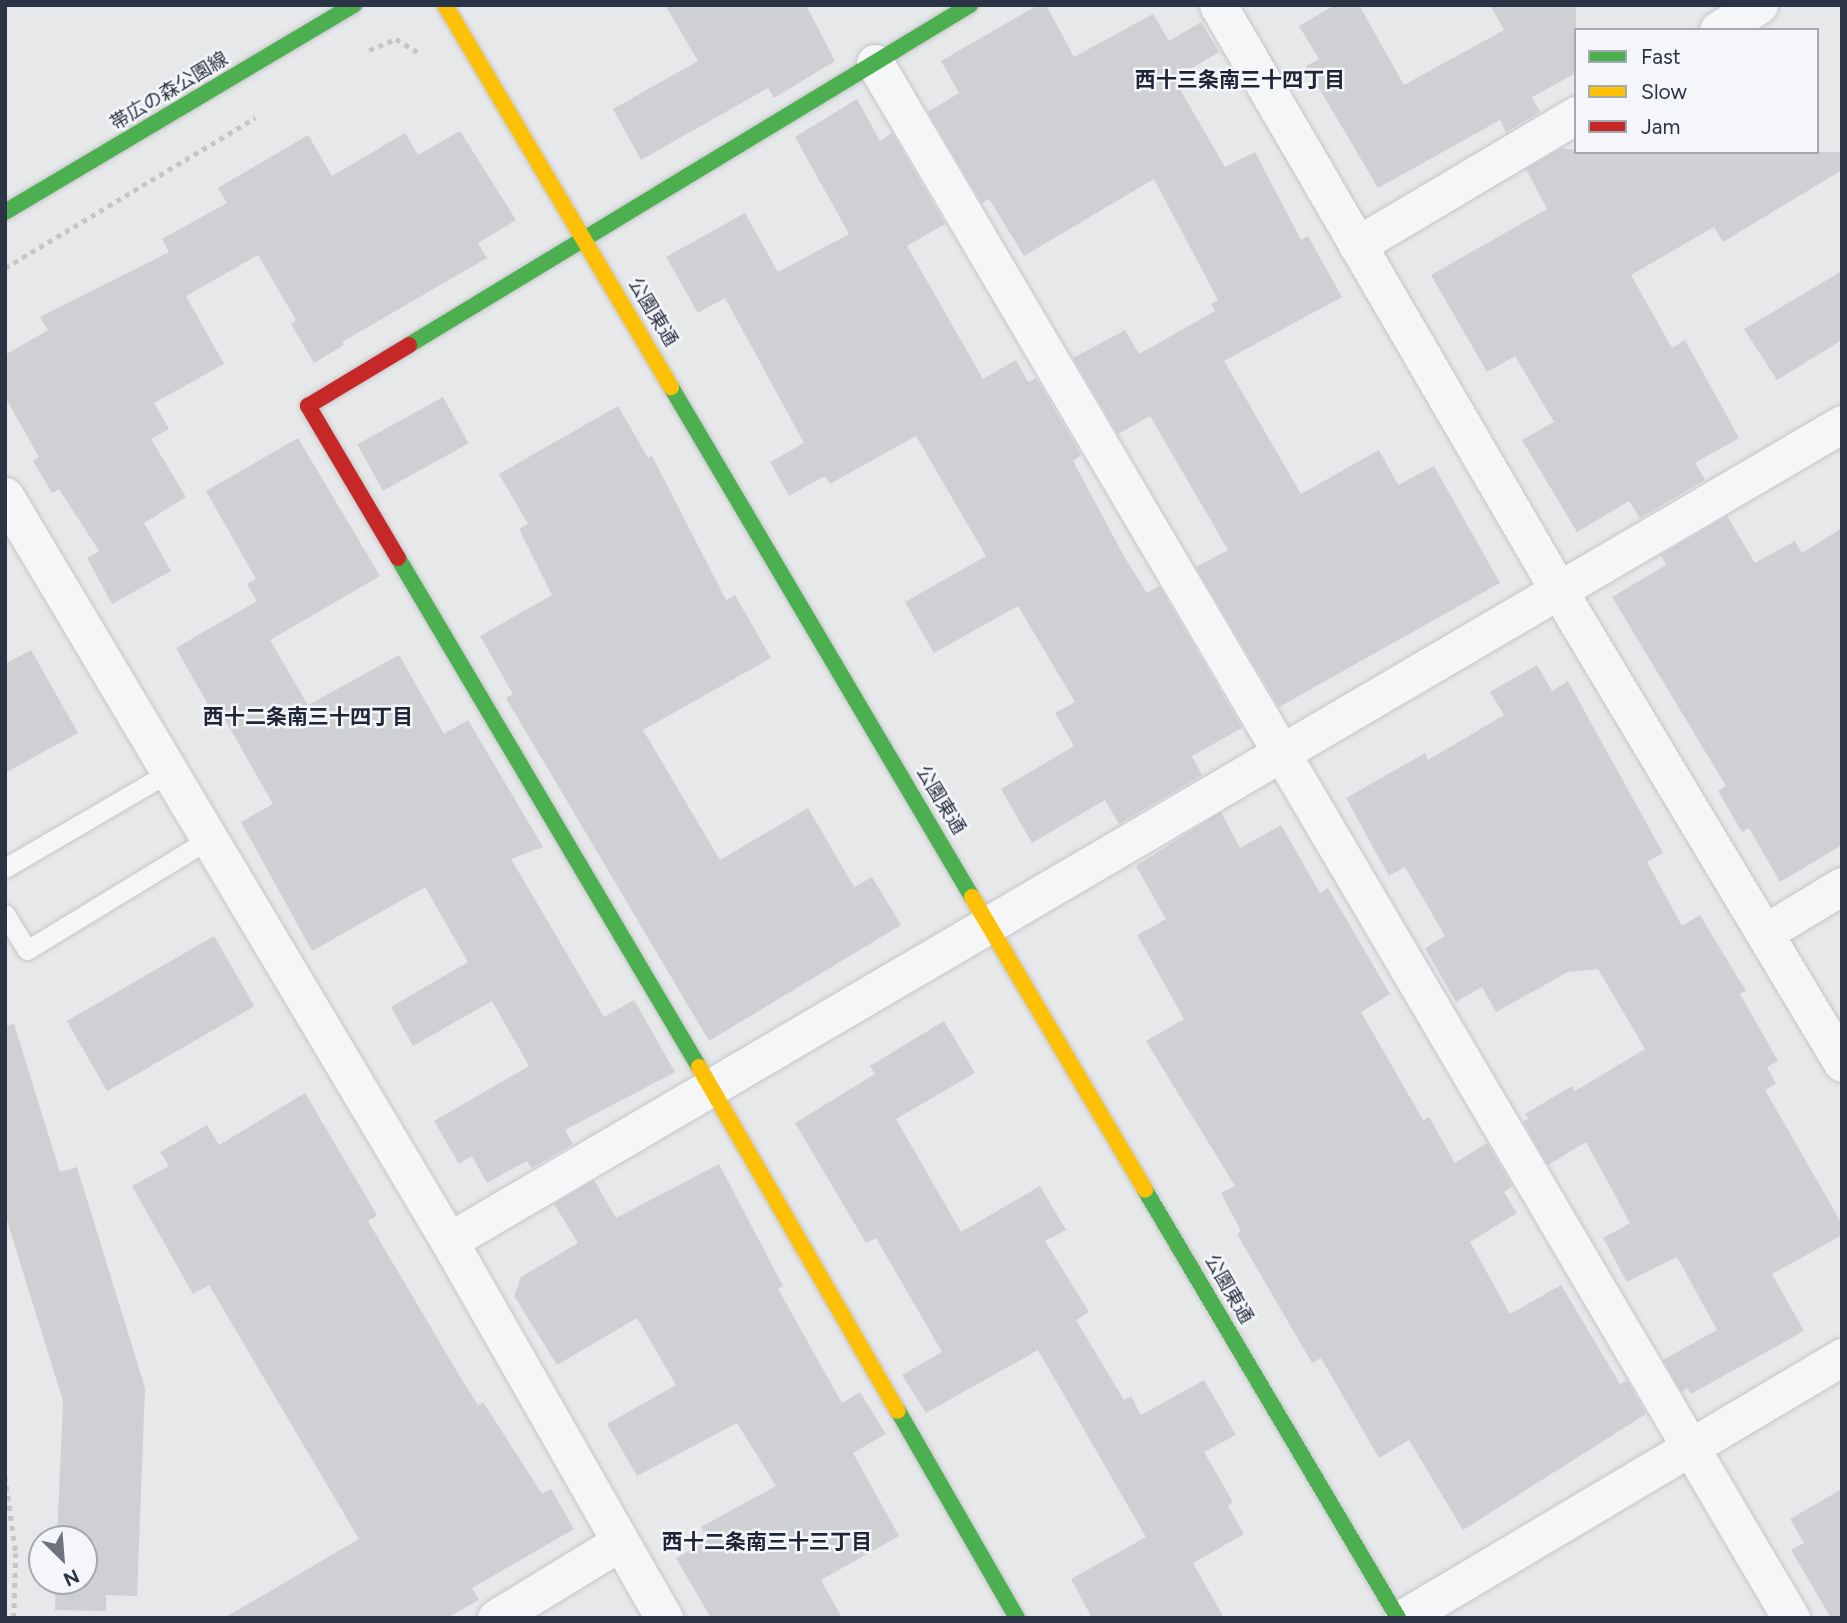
<!DOCTYPE html>
<html>
<head>
<meta charset="utf-8">
<style>
  body { margin:0 }
  #map { position:relative; width:1847px; height:1623px; overflow:hidden; background:#e6e8ea; font-family:Figtree,"Noto Sans JP",sans-serif }
  div>[style] { position:absolute }
  [style*='--x'] { left:calc(var(--x)*1px); top:calc(var(--y)*1px); width:calc(var(--w)*1px); rotate:calc(var(--a)*1deg) }
  .building>* { inset:0; background:#ced0d3; transform-origin:0 0 }
  .path>* { height:4.5px; margin-top:-2.25px; transform-origin:0; background:repeating-linear-gradient(90deg,#c5c6ca 0 5px,transparent 0 10px) }
  .roads { filter:drop-shadow(0 0 2px #c4c6c8) drop-shadow(0 0 2px #c4c6c8) }
  .lane>* { height:19px; margin:-9.5px; padding:0 9.5px; transform-origin:9.5px; border-radius:9.5px; background:#f5f6f7 }
  .street>* { height:37px; margin:-18.5px; padding:0 18.5px; transform-origin:18.5px; border-radius:18.5px; background:#f5f6f7 }
  .fast>* { height:16px; margin:-8px; padding:0 8px; transform-origin:8px; border-radius:8px; background:#4caf50 }
  .slow>* { height:16px; margin:-8px; padding:0 8px; transform-origin:8px; border-radius:8px; background:#ffc107 }
  .jam>* { height:16px; margin:-8px; padding:0 8px; transform-origin:8px; border-radius:8px; background:#c62828 }
  span { translate:-50% -50%; white-space:nowrap; text-align:center; line-height:1.15; -webkit-text-stroke:5px #f4f6f9; paint-order:stroke }
  .street-label { font-size:19px; color:#2b3445 }
  .neighbourhood-label { font-size:21px; color:#1d2536; font-weight:700 }
  .frame { position:absolute; inset:0; border:7px solid #2b3445; pointer-events:none }
  .legend { position:absolute; left:1574px; top:28px; width:245px; height:126px; box-sizing:border-box; background:#f4f6f9; border:2px solid #a4a8b1; margin:0; padding:9px 12px; list-style:none; font-size:21px; color:#2b3445 }
  .legend li { display:flex; align-items:center; gap:14px; height:35px }
  .legend b { width:35px; border:2px solid #a4a8b1 }
  .north { position:absolute; left:28px; top:1525px; width:70px; height:70px; box-sizing:border-box; background:#f4f6f9; border:2px solid #a4a8b1; border-radius:50%; rotate:155deg; font-size:19px; font-weight:700; line-height:28px; text-align:center; color:#2b3445 }
  .north::after { content:''; display:block; margin:auto; width:24px; height:32px; background:#6c737f; clip-path:polygon(50% 0,100% 100%,50% 72%,0 100%) }
</style>
</head>
<body>
<div id="map">
  <div class="building">
    <i style="clip-path:polygon(665px 5px,806px 5px,835px 61px,774px 98px,768px 88px,641px 160px,613px 109px,698px 61px)"></i>
    <i style="clip-path:polygon(1038px 5px,1046px 5px,1074px 57px,1153px 14px,1169px 41px,1201px 22px,1219px 52px,1174px 79px,1225px 167px,1255px 152px,1301px 240px,1308px 236px,1342px 297px,1224px 361px,1301px 494px,1379px 450px,1398px 485px,1434px 466px,1500px 583px,1279px 707px,1196px 567px,1228px 550px,1150px 416px,1118px 434px,1073px 358px,1125px 330px,1139px 354px,1215px 311px,1211px 304px,1218px 300px,1154px 179px,1024px 256px,989px 199px,982px 203px,928px 112px,959px 93px,941px 61px)"></i>
    <i style="clip-path:polygon(1335px 5px,1359px 5px,1404px 85px,1504px 30px,1490px 5px,1576px 5px,1576px 73px,1532px 97px,1540px 112px,1506px 132px,1500px 120px,1378px 188px,1306px 66px,1319px 59px,1299px 26px)"></i>
    <i style="clip-path:polygon(857px 99px,880px 141px,892px 133px,945px 224px,907px 246px,983px 379px,1016px 360px,1028px 382px,1036px 378px,1081px 455px,1073px 461px,1125px 558px,1147px 593px,1159px 586px,1242px 728px,1192px 756px,1202px 775px,1119px 824px,1105px 800px,1032px 843px,1001px 789px,1074px 746px,1055px 713px,1075px 702px,1018px 606px,934px 653px,905px 602px,986px 556px,916px 436px,830px 484px,825px 476px,789px 496px,770px 462px,804px 443px,725px 298px,698px 313px,666px 257px,745px 213px,778px 272px,849px 234px,795px 137px)"></i>
    <i style="clip-path:polygon(460px 131px,516px 220px,478px 243px,487px 258px,342px 342px,344px 345px,314px 363px,291px 324px,296px 320px,258px 255px,186px 296px,224px 364px,154px 403px,169px 429px,151px 439px,186px 497px,144px 523px,171px 571px,112px 604px,87px 558px,99px 551px,59px 489px,52px 493px,33px 461px,39px 457px,5px 397px,5px 355px,48px 330px,40px 317px,169px 252px,162px 239px,227px 203px,218px 188px,308px 135px,332px 176px,405px 133px,418px 155px)"></i>
    <i style="clip-path:polygon(1560px 149px,1842px 152px,1842px 170px,1723px 242px,1714px 227px,1631px 275px,1672px 348px,1685px 340px,1739px 438px,1695px 463px,1705px 480px,1640px 518px,1629px 501px,1577px 532px,1522px 440px,1554px 422px,1515px 356px,1487px 372px,1431px 275px,1547px 209px,1526px 169px)"></i>
    <i style="clip-path:polygon(1842px 271px,1842px 340px,1777px 380px,1744px 329px)"></i>
    <i style="left:443px;top:397px;width:53px;height:98px;rotate:61deg"></i>
    <i style="clip-path:polygon(618px 406px,648px 458px,652px 456px,726px 600px,735px 595px,771px 658px,643px 730px,720px 860px,808px 808px,854px 887px,872px 877px,901px 925px,709px 1041px,506px 698px,513px 694px,480px 636px,552px 595px,519px 529px,528px 524px,499px 474px)"></i>
    <i style="clip-path:polygon(298px 438px,380px 576px,270px 640px,308px 705px,399px 655px,444px 734px,468px 720px,543px 847px,511px 859px,604px 1017px,634px 1000px,675px 1072px,565px 1130px,573px 1144px,532px 1168px,527px 1161px,487px 1183px,472px 1156px,459px 1164px,434px 1121px,529px 1066px,492px 1001px,413px 1046px,391px 1007px,468px 962px,425px 887px,312px 951px,241px 822px,273px 804px,216px 704px,210px 708px,176px 648px,257px 601px,247px 584px,256px 579px,206px 491px)"></i>
    <i style="clip-path:polygon(1727px 516px,1755px 563px,1795px 541px,1802px 553px,1842px 528px,1842px 845px,1780px 882px,1749px 828px,1742px 832px,1718px 791px,1726px 786px,1612px 597px,1666px 565px,1661px 555px)"></i>
    <i style="clip-path:polygon(31px 650px,78px 733px,5px 773px,5px 664px)"></i>
    <i style="clip-path:polygon(1537px 665px,1552px 691px,1568px 681px,1663px 853px,1647px 862px,1682px 926px,1700px 915px,1746px 991px,1740px 994px,1778px 1061px,1767px 1067px,1776px 1084px,1765px 1090px,1842px 1224px,1842px 1235px,1772px 1274px,1804px 1331px,1691px 1394px,1687px 1388px,1682px 1392px,1663px 1360px,1717px 1330px,1677px 1257px,1627px 1282px,1603px 1238px,1630px 1223px,1586px 1142px,1548px 1165px,1523px 1122px,1528px 1119px,1525px 1114px,1572px 1086px,1575px 1091px,1645px 1049px,1598px 969px,1568px 972px,1496px 1012px,1482px 987px,1456px 1002px,1425px 948px,1445px 936px,1405px 867px,1389px 876px,1346px 798px,1425px 753px,1428px 760px,1504px 715px,1490px 692px)"></i>
    <i style="clip-path:polygon(1221px 812px,1240px 848px,1281px 825px,1320px 893px,1328px 888px,1390px 994px,1361px 1012px,1423px 1120px,1429px 1117px,1455px 1163px,1487px 1143px,1512px 1186px,1504px 1192px,1517px 1213px,1470px 1242px,1510px 1314px,1561px 1285px,1620px 1384px,1627px 1381px,1646px 1414px,1463px 1530px,1409px 1440px,1379px 1458px,1321px 1358px,1312px 1363px,1237px 1234px,1241px 1231px,1221px 1193px,1235px 1186px,1146px 1041px,1184px 1019px,1137px 935px,1166px 919px,1136px 866px)"></i>
    <i style="left:214px;top:936px;width:81px;height:170px;rotate:60deg"></i>
    <i style="clip-path:polygon(944px 1021px,975px 1073px,896px 1119px,961px 1232px,1040px 1186px,1066px 1230px,1045px 1241px,1089px 1312px,1076px 1320px,1124px 1400px,1131px 1396px,1141px 1415px,1204px 1380px,1236px 1435px,1204px 1452px,1233px 1502px,1228px 1506px,1244px 1534px,1193px 1563px,1224px 1618px,1092px 1618px,1071px 1579px,1146px 1537px,1038px 1350px,926px 1413px,902px 1375px,942px 1352px,876px 1238px,866px 1243px,795px 1123px,875px 1074px,870px 1066px)"></i>
    <i style="clip-path:polygon(14px 1024px,60px 1172px,77px 1167px,145px 1388px,137px 1596px,106px 1595px,106px 1611px,55px 1610px,56px 1581px,84px 1581px,84px 1539px,57px 1539px,63px 1401px,5px 1214px,5px 1026px)"></i>
    <i style="clip-path:polygon(305px 1093px,377px 1215px,368px 1221px,459px 1375px,478px 1405px,483px 1402px,542px 1494px,551px 1489px,574px 1529px,472px 1588px,479px 1600px,447px 1618px,224px 1618px,359px 1539px,209px 1285px,193px 1294px,132px 1186px,169px 1166px,160px 1152px,207px 1125px,219px 1145px)"></i>
    <i style="clip-path:polygon(719px 1164px,783px 1286px,778px 1289px,842px 1403px,860px 1392px,886px 1434px,853px 1453px,899px 1536px,821px 1580px,842px 1618px,711px 1618px,676px 1558px,708px 1540px,701px 1527px,776px 1486px,737px 1423px,637px 1476px,607px 1424px,676px 1385px,637px 1318px,557px 1365px,514px 1296px,521px 1277px,578px 1243px,554px 1204px,594px 1180px,616px 1218px)"></i>
    <i style="clip-path:polygon(1842px 1489px,1842px 1618px,1831px 1618px,1791px 1550px,1804px 1543px,1790px 1519px)"></i>
  </div>
  <div class="path">
    <i style="--x:369;--y:50;--w:29;--a:-22"></i>
    <i style="--x:396;--y:39;--w:29;--a:31"></i>
    <i style="--x:5;--y:268;--w:292;--a:-31"></i>
    <i style="--x:5;--y:1476;--w:78;--a:81.9"></i>
    <i style="--x:16;--y:1553;--w:65;--a:91.8"></i>
  </div>
  <div class="roads">
    <div class="lane">
      <i style="--x:5;--y:868;--w:190;--a:-30.3"></i>
      <i style="--x:5;--y:914;--w:42;--a:58.6"></i>
      <i style="--x:27;--y:950;--w:213;--a:-31.4"></i>
    </div>
    <div class="street">
      <i style="--x:1218;--y:5;--w:678;--a:59.8"></i>
      <i style="--x:1559;--y:591;--w:550;--a:59.05"></i>
      <i style="--x:1718;--y:30;--w:48;--a:-31.4"></i>
      <i style="--x:875;--y:63;--w:1805;--a:59.5"></i>
      <i style="--x:1357;--y:245;--w:255;--a:-30.7"></i>
      <i style="--x:5;--y:496;--w:867;--a:59.21"></i>
      <i style="--x:449;--y:1241;--w:434;--a:60.3"></i>
      <i style="--x:1766;--y:932;--w:89;--a:-31.2"></i>
      <i style="--x:449;--y:1241;--w:1615;--a:-30.39"></i>
      <i style="--x:496;--y:1618;--w:145;--a:-31.5"></i>
      <i style="--x:1403;--y:1618;--w:511;--a:-30.73"></i>
    </div>
    <div class="fast">
      <i style="--x:5;--y:212;--w:406;--a:-30.7"></i>
      <i style="--x:409;--y:345;--w:656;--a:-31.22"></i>
      <i style="--x:671;--y:387;--w:592;--a:59.45"></i>
      <i style="--x:398;--y:558;--w:591;--a:59.4"></i>
      <i style="--x:1145;--y:1190;--w:497;--a:59.4"></i>
      <i style="--x:898;--y:1411;--w:239;--a:60.1"></i>
    </div>
    <div class="slow">
      <i style="--x:445;--y:5;--w:444;--a:59.4"></i>
      <i style="--x:972;--y:897;--w:340;--a:59.4"></i>
      <i style="--x:699;--y:1067;--w:397;--a:60"></i>
    </div>
    <div class="jam">
      <i style="--x:398;--y:558;--w:177;--a:-120.6"></i>
      <i style="--x:308;--y:406;--w:118;--a:-31.1"></i>
    </div>
  </div>
  <div class="street-label">
    <span style="left:169px;top:91px;rotate:-31deg">帯広の森公園線</span>
    <span style="left:653px;top:312px;rotate:59deg">公園東通</span>
    <span style="left:941px;top:800px;rotate:59deg">公園東通</span>
    <span style="left:1229px;top:1289px;rotate:60deg">公園東通</span>
  </div>
  <div class="neighbourhood-label">
    <span style="left:1240px;top:80px">西十三条南三十四丁目</span>
    <span style="left:308px;top:717px">西十二条南三十四丁目</span>
    <span style="left:767px;top:1542px">西十二条南三十三丁目</span>
  </div>
  <div class="frame"></div>
  <ul class="legend">
  <li><b style="height:9px;background:#4caf50"></b>Fast</li>
  <li><b style="height:9px;background:#ffc107"></b>Slow</li>
  <li><b style="height:9px;background:#c62828"></b>Jam</li>
  </ul>
  <div class="north">N</div>
</div>
</body>
</html>
